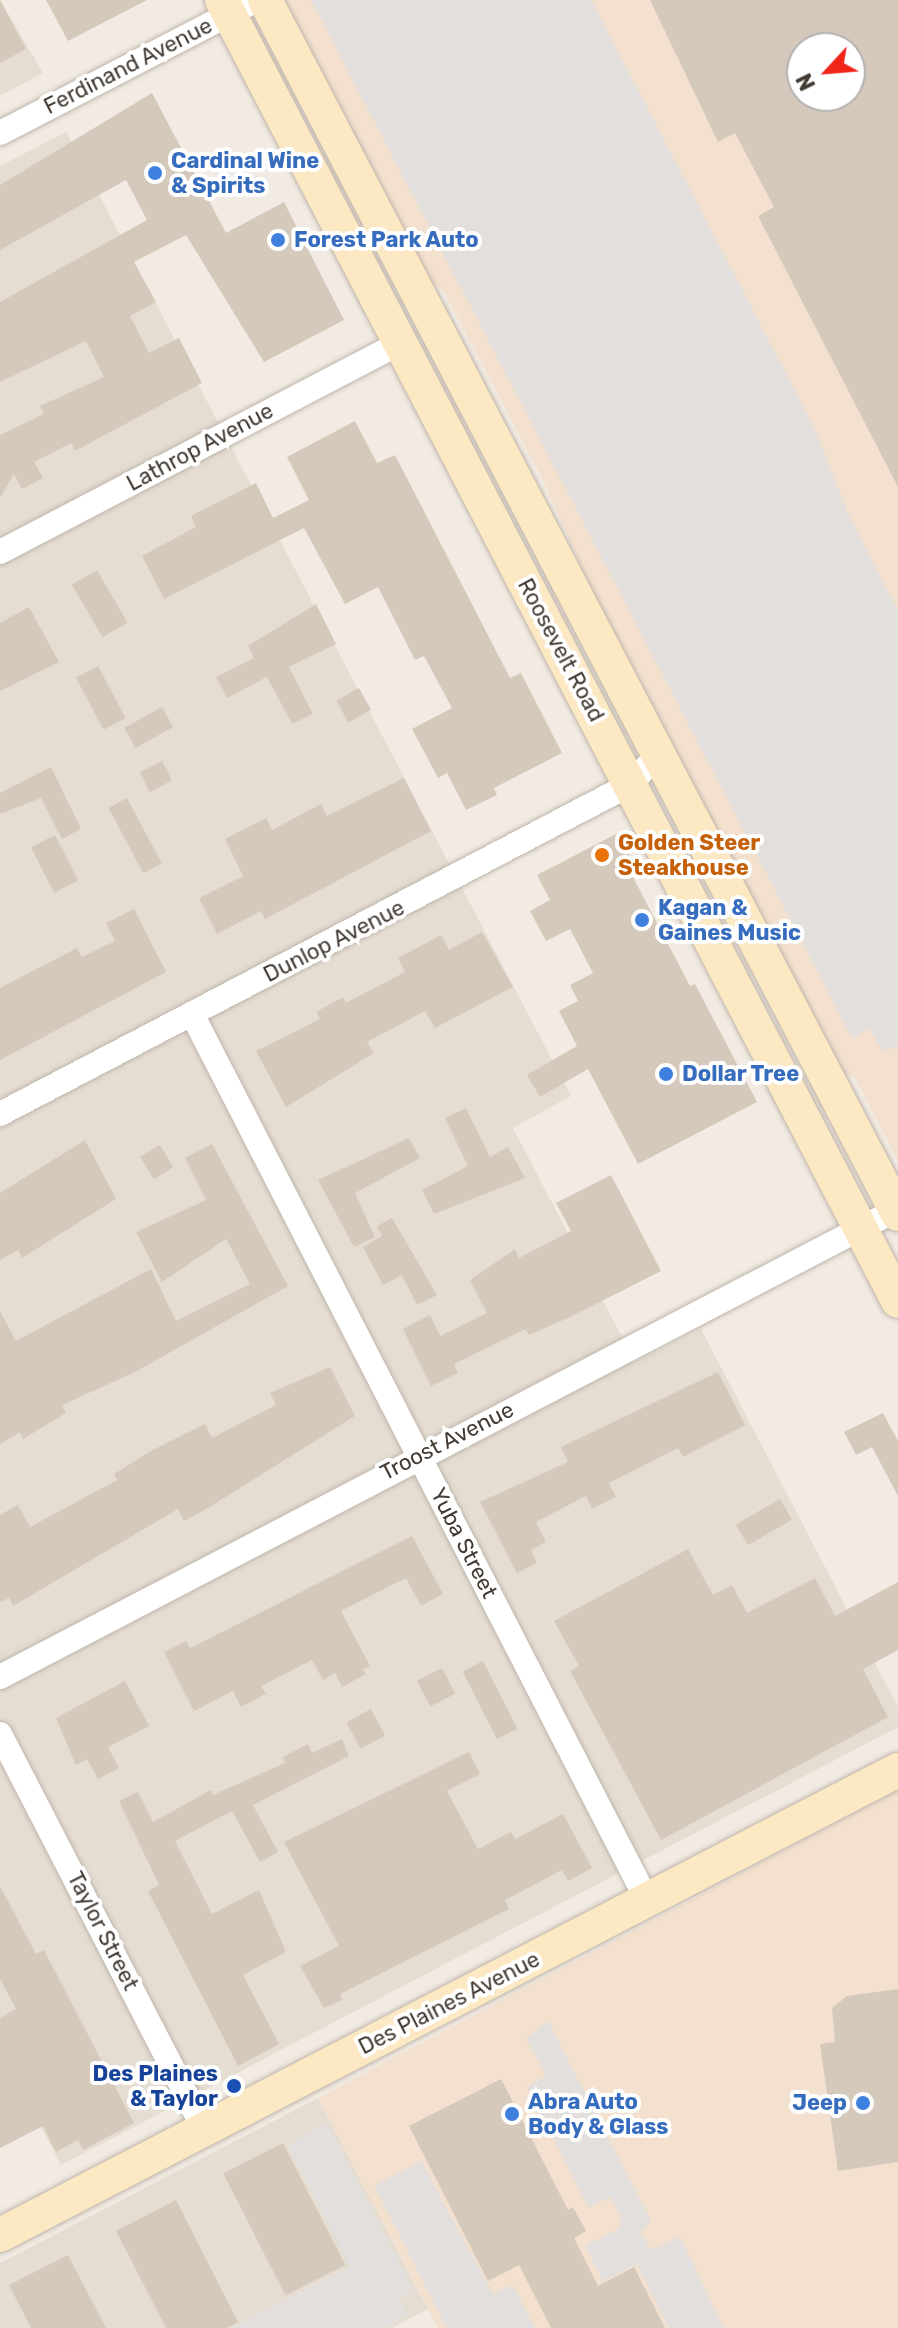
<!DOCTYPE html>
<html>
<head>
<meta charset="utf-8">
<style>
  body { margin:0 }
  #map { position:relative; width:898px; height:2328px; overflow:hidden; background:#f1ebe3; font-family:Rubik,sans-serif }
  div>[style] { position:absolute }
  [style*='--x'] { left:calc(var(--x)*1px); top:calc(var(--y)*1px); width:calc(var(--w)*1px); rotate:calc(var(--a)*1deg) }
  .residential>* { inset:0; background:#e5ddd2 }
  .commercial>* { inset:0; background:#f3e0ce }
  .parking>* { inset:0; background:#e2dfdc }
  .building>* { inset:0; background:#d5c9bc; transform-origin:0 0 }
  .roads { filter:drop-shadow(0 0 2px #bfb5aa) drop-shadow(0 0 2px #bfb5aa) }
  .minor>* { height:24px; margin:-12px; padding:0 12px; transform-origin:12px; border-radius:12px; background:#fff }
  .secondary>* { height:34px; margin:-17px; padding:0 17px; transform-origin:17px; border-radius:17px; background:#fce8c2 }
  .dots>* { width:22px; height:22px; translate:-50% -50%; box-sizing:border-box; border:4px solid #fff; border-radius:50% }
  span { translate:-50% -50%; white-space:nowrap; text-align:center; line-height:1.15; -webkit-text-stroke:8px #fff; paint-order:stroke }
  .street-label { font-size:22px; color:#433b34 }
  .shop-label { font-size:22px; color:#366cbe; font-weight:700 }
  .left { translate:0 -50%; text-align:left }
  .right { translate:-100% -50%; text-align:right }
  .food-label { font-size:22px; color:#c56008; font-weight:700 }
  .transit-label { font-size:22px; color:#164399; font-weight:700 }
  .north { position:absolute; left:786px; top:32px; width:80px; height:80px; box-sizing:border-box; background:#fff; border:2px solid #b4b1ae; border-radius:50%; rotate:244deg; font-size:22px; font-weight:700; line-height:32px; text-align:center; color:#433b34 }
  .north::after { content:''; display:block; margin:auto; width:28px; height:36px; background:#f1241a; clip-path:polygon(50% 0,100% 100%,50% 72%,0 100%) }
</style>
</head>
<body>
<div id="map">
  <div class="residential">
    <i style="clip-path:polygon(0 0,43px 73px,0 96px)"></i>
    <i style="clip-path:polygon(66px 132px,571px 1096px,513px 1128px,635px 1362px,701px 1329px,898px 1707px,898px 1727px,61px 2165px,0 2049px,0 166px)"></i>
    <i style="clip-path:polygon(318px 2098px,428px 2309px,392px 2328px,0 2328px,0 2263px)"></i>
  </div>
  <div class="commercial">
    <i style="clip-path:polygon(evenodd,280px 0,898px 0,898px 1161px,855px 1078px,844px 1074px,615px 643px,543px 480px,443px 290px,425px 279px,280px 0,802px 48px,850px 48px,850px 96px,802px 96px,802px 48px)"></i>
    <i style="clip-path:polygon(898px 1790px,898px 2328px,438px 2328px,318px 2098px)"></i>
  </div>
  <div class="parking">
    <i style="clip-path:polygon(311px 0,591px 0,814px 427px,849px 516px,898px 610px,898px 1045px,884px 1052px,869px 1029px,852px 1038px)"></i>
    <i style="clip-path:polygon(548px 2021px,651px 2220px,641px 2233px,651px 2250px,680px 2237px,724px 2328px,669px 2328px,637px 2264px,603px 2281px,585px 2246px,617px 2230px,622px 2219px,610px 2197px,589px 2208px,527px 2087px,546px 2076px,526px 2038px)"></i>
    <i style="clip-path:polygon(327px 2123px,413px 2290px,398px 2298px,408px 2315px,384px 2328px,232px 2328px,350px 2267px,288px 2145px)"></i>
    <i style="clip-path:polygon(421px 2161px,493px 2294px,513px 2285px,535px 2328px,447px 2328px,374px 2186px)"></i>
  </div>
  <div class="building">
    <i style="clip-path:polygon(0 0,26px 49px,0 63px)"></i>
    <i style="clip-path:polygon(46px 0,147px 0,68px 41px)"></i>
    <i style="clip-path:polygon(evenodd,650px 0,898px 0,898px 487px,758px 216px,774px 207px,735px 133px,718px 142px,650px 0,802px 48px,850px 48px,850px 96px,802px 96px,802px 48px)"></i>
    <i style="clip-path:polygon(152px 93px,226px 233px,284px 202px,344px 320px,264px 362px,186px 235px,134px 262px,156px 302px,130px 316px,149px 353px,179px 338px,202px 383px,75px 451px,71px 443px,34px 462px,43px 478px,22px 489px,14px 474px,0 498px,0 435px,44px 414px,40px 406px,104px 377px,86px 341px,0 382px,0 302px,147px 220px,126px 180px,0 250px,0 185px)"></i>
    <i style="clip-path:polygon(355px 421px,377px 463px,395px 455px,510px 678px,521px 673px,562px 753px,494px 788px,497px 795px,466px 810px,447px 773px,438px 778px,412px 729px,452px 708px,424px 656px,415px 660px,378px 587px,345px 604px,304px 528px,164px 599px,142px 556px,196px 527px,191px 516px,256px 483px,273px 518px,309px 500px,287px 457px)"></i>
    <i style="left:97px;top:570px;width:61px;height:29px;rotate:60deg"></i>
    <i style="clip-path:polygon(316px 604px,336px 644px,289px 667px,313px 714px,292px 724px,267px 677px,227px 698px,216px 677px,254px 658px,248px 646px)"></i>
    <i style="clip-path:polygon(29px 607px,59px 662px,0 691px,0 623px)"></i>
    <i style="left:98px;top:666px;width:59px;height:25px;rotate:62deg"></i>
    <i style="left:359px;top:688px;width:25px;height:26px;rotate:61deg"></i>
    <i style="left:162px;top:707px;width:23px;height:43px;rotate:61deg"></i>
    <i style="left:162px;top:761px;width:22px;height:25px;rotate:63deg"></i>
    <i style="clip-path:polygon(51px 767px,81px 829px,62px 839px,41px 798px,0 814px,0 793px)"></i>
    <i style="clip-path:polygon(404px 778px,431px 831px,265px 919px,261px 911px,217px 934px,199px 898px,243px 876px,225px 839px,266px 818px,272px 830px,321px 804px,327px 816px)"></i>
    <i style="left:127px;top:798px;width:74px;height:21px;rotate:62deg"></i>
    <i style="clip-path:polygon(618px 833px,631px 858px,625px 862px,690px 986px,695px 984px,757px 1102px,638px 1164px,588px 1069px,540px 1097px,527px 1075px,577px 1046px,559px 1011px,578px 1001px,570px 985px,593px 973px,570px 929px,546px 941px,530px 911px,550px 900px,537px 875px)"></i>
    <i style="left:55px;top:835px;width:51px;height:27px;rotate:63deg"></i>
    <i style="clip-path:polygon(134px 909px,166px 972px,0 1060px,0 988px,77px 948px,82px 957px,115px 941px,106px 923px)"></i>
    <i style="clip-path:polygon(482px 932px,513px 987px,435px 1028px,425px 1011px,367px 1042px,374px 1053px,286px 1107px,256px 1051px,320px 1019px,316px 1012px,343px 997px,346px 1003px,405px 972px,398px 958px,441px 935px,449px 950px)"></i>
    <i style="clip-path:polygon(466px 1108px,490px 1157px,508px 1147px,525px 1178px,434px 1214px,422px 1190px,468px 1166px,445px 1118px)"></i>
    <i style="clip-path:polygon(409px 1138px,420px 1158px,355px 1193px,375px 1237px,354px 1247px,318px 1180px)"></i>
    <i style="clip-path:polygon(85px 1140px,116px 1199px,22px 1258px,18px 1250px,0 1260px,0 1193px)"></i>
    <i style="clip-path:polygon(212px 1144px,288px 1286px,135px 1372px,62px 1405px,66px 1413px,23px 1439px,20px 1432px,0 1444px,0 1311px,16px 1341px,151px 1269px,176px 1321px,250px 1284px,226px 1239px,162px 1282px,136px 1232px,206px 1200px,185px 1158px)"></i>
    <i style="left:160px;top:1145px;width:26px;height:23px;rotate:59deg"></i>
    <i style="clip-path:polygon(611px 1175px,661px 1271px,570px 1317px,529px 1335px,526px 1329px,454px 1364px,458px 1373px,431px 1386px,403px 1329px,430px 1315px,440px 1336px,487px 1313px,470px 1280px,515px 1249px,519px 1258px,571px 1231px,556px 1203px)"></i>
    <i style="clip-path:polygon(392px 1218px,437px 1295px,417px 1305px,402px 1275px,383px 1285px,363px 1247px,382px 1236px,377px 1226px)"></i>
    <i style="clip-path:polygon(330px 1367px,355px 1416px,208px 1508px,184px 1521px,178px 1509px,13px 1606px,9px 1598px,0 1602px,0 1515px,18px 1505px,30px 1527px,117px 1480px,114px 1474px,149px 1452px,205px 1424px,212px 1438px,276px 1405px,270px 1393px)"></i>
    <i style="clip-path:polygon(718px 1372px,745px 1425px,683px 1457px,678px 1448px,609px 1483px,616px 1497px,592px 1509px,586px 1496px,536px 1522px,546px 1542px,531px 1550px,537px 1563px,517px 1573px,480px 1502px,568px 1462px,561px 1447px)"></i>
    <i style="clip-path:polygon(883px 1413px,898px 1441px,898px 1496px,872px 1447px,856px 1455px,844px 1432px)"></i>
    <i style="left:780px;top:1499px;width:24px;height:51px;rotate:60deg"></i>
    <i style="clip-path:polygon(412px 1536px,443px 1594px,421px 1606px,406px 1578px,341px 1611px,370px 1666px,363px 1669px,366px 1674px,342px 1687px,335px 1673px,323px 1680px,312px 1660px,261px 1686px,266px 1694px,241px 1707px,233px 1691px,194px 1711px,164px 1652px,186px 1641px,190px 1648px)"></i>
    <i style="clip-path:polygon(688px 1549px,713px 1595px,732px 1585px,747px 1613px,815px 1578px,835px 1616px,898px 1582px,898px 1650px,863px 1669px,888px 1717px,661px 1840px,570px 1671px,579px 1666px,554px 1621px)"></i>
    <i style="left:483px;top:1661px;width:76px;height:23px;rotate:63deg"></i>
    <i style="left:442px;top:1668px;width:29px;height:28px;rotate:63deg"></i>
    <i style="clip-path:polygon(125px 1681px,149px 1726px,108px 1747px,119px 1768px,98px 1779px,87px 1759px,76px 1765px,56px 1718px)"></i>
    <i style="left:371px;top:1709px;width:30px;height:28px;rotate:62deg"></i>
    <i style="clip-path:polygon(342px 1739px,349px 1756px,253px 1805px,278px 1852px,260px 1862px,232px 1811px,175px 1841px,212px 1914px,259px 1890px,286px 1952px,243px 1975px,279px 2044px,238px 2066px,148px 1891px,159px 1885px,119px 1801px,138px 1792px,153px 1822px,211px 1790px,213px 1795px,285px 1763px,283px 1757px,308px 1744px,312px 1753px)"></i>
    <i style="clip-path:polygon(469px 1752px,480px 1774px,447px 1791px,478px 1849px,511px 1832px,515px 1839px,563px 1814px,592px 1868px,568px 1881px,562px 1870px,505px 1900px,509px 1909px,340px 1994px,342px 2000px,324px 2008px,300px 1966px,339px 1946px,284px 1842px)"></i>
    <i style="clip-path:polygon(0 1886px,36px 1954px,44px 1950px,134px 2123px,83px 2150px,78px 2140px,56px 2152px,43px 2126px,0 2148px,0 2018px,16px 2009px,0 1979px)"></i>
    <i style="clip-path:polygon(898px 1989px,898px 2162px,838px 2171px,820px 2044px,835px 2042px,832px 2008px,847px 1996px)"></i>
    <i style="clip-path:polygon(501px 2079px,568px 2210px,573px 2207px,586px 2231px,574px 2238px,598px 2286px,634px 2267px,665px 2328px,551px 2328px,519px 2265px,488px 2281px,409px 2126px)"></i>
    <i style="left:283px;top:2143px;width:137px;height:67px;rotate:63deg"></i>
    <i style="clip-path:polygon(176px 2200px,238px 2322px,227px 2328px,166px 2328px,116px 2231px)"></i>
    <i style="clip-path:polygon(68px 2255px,106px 2328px,31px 2328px,9px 2285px)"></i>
  </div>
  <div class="roads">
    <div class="minor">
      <i style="--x:0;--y:133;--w:289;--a:-27.4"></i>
      <i style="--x:0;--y:552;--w:453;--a:-27.6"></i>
      <i style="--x:192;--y:1014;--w:996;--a:62.82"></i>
      <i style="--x:0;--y:1114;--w:712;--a:-27.61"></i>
      <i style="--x:631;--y:784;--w:40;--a:-48"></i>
      <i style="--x:0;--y:1677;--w:1010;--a:-27.53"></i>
      <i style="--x:0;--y:1734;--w:445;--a:62.7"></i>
    </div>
    <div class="secondary">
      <i style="--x:222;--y:0;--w:1466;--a:62.54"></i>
      <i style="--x:265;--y:0;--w:1369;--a:62.46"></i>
      <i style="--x:0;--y:2235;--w:1011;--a:-27.38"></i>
    </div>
  </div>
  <div class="dots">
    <i style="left:155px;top:173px;background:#3f7fe0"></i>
    <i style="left:278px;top:240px;background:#3f7fe0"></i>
    <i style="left:602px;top:855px;background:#e8710a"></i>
    <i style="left:642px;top:920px;background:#3f7fe0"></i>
    <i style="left:666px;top:1074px;background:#3f7fe0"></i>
    <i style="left:234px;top:2086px;background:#1a4fb4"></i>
    <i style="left:863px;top:2103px;background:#3f7fe0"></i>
    <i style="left:512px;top:2114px;background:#3f7fe0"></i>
  </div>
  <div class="street-label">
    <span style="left:128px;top:66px;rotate:-27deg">Ferdinand Avenue</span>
    <span style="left:200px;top:447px;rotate:-28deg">Lathrop Avenue</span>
    <span style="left:561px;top:650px;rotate:62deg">Roosevelt Road</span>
    <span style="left:334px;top:941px;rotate:-27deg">Dunlop Avenue</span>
    <span style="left:447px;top:1441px;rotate:-27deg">Troost Avenue</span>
    <span style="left:464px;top:1543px;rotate:63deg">Yuba Street</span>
    <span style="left:103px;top:1931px;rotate:63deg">Taylor Street</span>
    <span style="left:449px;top:2003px;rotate:-27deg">Des Plaines Avenue</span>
  </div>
  <div class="shop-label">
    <span class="left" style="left:171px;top:173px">Cardinal Wine<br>&amp; Spirits</span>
    <span class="left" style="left:294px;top:240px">Forest Park Auto</span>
    <span class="left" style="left:658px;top:920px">Kagan &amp;<br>Gaines Music</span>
    <span class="left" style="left:682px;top:1074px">Dollar Tree</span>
    <span class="left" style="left:528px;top:2114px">Abra Auto<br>Body &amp; Glass</span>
    <span class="right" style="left:847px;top:2103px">Jeep</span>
  </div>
  <div class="food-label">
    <span class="left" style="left:618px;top:855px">Golden Steer<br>Steakhouse</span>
  </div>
  <div class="transit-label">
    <span class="right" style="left:218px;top:2086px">Des Plaines<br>&amp; Taylor</span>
  </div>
  <div class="north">N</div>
</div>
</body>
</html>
